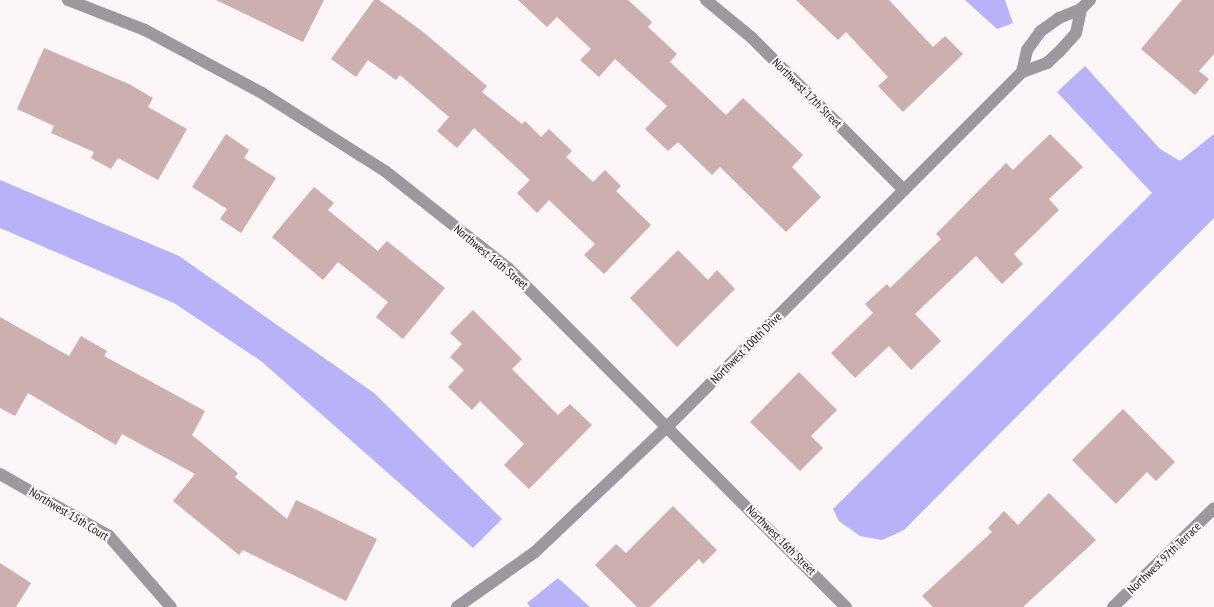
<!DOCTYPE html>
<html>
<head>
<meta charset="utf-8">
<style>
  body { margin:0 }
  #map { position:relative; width:1214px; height:607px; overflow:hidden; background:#fcf6f9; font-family:"PT Sans Narrow",sans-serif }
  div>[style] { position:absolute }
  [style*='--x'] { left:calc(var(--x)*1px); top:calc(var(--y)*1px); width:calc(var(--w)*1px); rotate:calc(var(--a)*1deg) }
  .water>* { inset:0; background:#b8b3f9 }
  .building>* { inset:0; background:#ccafae }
  .street>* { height:12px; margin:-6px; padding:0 6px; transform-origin:6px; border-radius:6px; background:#9e97a0 }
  span { translate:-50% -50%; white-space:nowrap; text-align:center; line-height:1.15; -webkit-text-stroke:4px #fcf6f9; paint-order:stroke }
  .street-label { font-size:12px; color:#1d1418 }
</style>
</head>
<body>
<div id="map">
  <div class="water">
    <i style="clip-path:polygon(965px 0,1005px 0,1013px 23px,997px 29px)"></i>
    <i style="clip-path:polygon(1085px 66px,1160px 149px,1180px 161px,1214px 134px,1214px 218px,904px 530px,882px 540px,860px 536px,839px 521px,833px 509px,1152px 193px,1057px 92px)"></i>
    <i style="clip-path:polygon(0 180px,179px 256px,374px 393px,502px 519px,473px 548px,261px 361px,174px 303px,0 228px)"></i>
    <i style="clip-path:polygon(558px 578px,590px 607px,530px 607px,527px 603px)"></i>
  </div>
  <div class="building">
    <i style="clip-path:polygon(216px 0,324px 0,303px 42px)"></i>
    <i style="clip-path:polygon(374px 0,379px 0,422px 31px,487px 86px,482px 92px,522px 124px,525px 121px,541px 137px,549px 129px,572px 151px,566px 157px,593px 182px,605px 170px,621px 186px,616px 191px,651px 225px,604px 274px,584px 255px,595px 244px,549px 200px,537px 213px,517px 193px,530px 180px,474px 128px,457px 148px,437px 131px,449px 117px,400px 75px,396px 80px,368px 60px,356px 77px,331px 59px)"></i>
    <i style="clip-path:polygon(518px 0,628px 0,652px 22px,648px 27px,677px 54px,670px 62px,726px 115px,743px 98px,803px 155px,792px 167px,821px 197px,786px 232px,720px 167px,712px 175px,678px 142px,668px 151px,645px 129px,667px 106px,615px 59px,599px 77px,580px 60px,591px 49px,557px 17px,547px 27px)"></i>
    <i style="clip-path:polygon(796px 0,889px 0,933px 47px,945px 36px,963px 54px,903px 112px,878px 86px,888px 77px,846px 32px,838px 40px)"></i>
    <i style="clip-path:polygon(1182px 0,1214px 0,1214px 54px,1199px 71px,1209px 79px,1195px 95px,1141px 49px)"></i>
    <i style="clip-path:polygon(44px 48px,129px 84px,153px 98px,148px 107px,187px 129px,158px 180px,118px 158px,111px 169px,91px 158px,94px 152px,51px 133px,54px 126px,17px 109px)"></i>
    <i style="clip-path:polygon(226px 134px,249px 150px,244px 158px,276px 178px,241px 233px,220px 219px,227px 209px,192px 187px)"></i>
    <i style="clip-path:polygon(1050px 134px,1083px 167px,1049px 199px,1059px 210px,1014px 254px,1023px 264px,1002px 284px,976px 256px,915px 314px,941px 341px,911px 370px,889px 346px,855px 378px,831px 353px,873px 313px,865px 304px,887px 284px,890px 288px,941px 239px,936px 234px,1006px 163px,1013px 170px)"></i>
    <i style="clip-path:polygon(314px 187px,334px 203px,328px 210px,378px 251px,387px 241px,445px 288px,403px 339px,376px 317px,388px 302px,338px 262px,323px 280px,272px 237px)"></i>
    <i style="clip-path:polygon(678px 250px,708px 280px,717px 270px,735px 289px,677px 347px,630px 298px)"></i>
    <i style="clip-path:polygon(473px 310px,522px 359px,512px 369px,558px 415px,570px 404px,592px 425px,529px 489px,504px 465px,524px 444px,480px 401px,472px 410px,448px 387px,464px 370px,450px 357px,462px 344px,450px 333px)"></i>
    <i style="clip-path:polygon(0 317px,69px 356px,81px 336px,107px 351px,104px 356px,205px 411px,192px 435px,238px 473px,235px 477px,287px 519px,296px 500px,377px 539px,346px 601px,243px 550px,239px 555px,173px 501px,195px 474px,122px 434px,116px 445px,28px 393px,15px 416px,0 408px)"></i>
    <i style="clip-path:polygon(799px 372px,837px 410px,811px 436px,823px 448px,800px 471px,750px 422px)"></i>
    <i style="clip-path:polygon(1123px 409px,1175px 462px,1156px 481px,1147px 472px,1116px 504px,1072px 460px)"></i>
    <i style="clip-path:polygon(1049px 493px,1096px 540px,1023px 607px,933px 607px,922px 596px,992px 532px,988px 528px,1004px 511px,1018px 525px)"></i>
    <i style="clip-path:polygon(673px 506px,717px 550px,703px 564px,699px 559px,650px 607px,637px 607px,595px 565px,616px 544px,626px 553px)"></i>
    <i style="clip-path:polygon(0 563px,31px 583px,16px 607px,0 607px)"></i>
  </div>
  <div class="street">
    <i style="--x:68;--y:0;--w:83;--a:21.3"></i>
    <i style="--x:145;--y:30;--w:133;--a:28.3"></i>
    <i style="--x:262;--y:93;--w:146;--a:32.4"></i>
    <i style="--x:385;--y:171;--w:157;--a:38.3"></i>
    <i style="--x:508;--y:268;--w:479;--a:45.1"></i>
    <i style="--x:706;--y:0;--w:60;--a:39.6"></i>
    <i style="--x:752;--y:38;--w:215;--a:45"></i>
    <i style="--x:1022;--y:72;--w:23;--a:-77"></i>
    <i style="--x:1027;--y:50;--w:24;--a:-54"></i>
    <i style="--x:1041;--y:31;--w:22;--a:-36"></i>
    <i style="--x:1059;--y:18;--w:24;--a:-22"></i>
    <i style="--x:1081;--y:9;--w:13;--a:-45"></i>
    <i style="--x:0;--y:474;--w:125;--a:29.6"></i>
    <i style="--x:109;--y:536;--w:94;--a:48.9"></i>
    <i style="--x:457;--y:607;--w:95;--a:-35.2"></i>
    <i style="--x:535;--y:552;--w:183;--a:-43.5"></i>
    <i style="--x:668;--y:426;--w:501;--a:-45"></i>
    <i style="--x:1022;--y:72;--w:27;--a:-20"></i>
    <i style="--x:1047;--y:63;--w:16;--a:-43"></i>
    <i style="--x:1059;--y:52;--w:25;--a:-48"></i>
    <i style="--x:1076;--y:33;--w:25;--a:-78"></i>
    <i style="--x:1113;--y:607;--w:141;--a:-44.4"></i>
  </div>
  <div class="street-label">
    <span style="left:807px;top:93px;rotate:45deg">Northwest 17th Street</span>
    <span style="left:491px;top:257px;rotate:40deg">Northwest 16th Street</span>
    <span style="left:746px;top:348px;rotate:-45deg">Northwest 100th Drive</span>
    <span style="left:69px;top:514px;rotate:31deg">Northwest 15th Court</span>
    <span style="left:781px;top:540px;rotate:45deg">Northwest 16th Street</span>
    <span style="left:1164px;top:558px;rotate:-44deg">Northwest 97th Terrace</span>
  </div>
</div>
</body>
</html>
